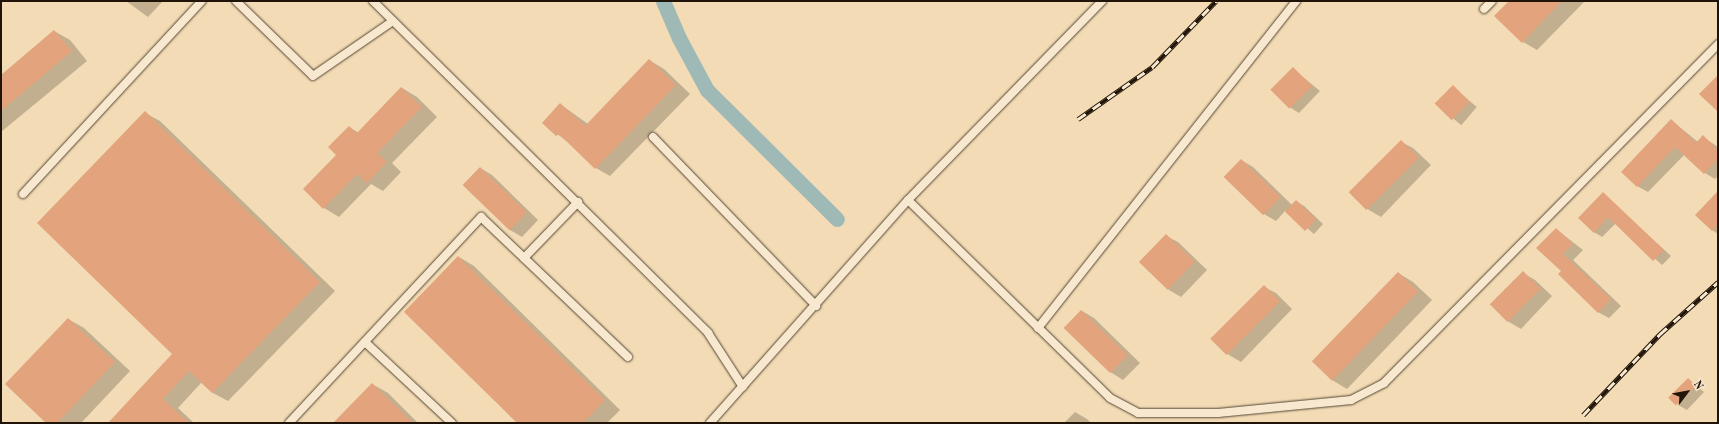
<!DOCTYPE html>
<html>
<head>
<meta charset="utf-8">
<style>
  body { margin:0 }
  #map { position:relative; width:1719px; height:424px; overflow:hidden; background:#f2dbb5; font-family:"Old Standard TT",serif }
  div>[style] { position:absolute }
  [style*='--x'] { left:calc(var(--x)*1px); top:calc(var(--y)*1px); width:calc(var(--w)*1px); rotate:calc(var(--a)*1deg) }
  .shadow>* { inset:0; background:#0003; transform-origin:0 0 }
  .canal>* { height:15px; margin:-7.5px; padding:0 7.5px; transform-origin:7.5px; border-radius:7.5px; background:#9fb9b7 }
  .building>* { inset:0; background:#e2a37d; transform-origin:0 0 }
  .roads { filter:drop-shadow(0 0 1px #544633) drop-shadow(0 0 1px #544633) }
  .service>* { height:8px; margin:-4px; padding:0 4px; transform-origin:4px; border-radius:4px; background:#f7e8cf }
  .rail>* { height:4.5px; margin-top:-2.25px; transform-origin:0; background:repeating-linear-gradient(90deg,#f7e8cf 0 9px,#201408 0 18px); box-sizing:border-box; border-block:1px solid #201408 }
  span { translate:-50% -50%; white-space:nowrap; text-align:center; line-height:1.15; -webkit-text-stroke:3px #f7e8cf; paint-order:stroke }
  .frame { position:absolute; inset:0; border:2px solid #201408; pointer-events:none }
  .north { position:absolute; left:1667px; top:372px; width:40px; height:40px; -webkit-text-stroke:3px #f7e8cf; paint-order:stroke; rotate:58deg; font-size:11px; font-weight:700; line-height:16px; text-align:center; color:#201408 }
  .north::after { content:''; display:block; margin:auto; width:14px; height:18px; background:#201408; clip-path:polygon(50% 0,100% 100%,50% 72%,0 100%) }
</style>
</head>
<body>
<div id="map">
  <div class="shadow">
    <i style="clip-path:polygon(126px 1px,163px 1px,148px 17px)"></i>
    <i style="clip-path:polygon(1510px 1px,1585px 1px,1537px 50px,1523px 42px)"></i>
    <i style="clip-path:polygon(54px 31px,70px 40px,87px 61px,1px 132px,1px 76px)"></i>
    <i style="clip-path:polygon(649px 60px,664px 69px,690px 94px,610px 176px,596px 168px,569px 143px,543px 123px,560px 104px,588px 124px)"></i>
    <i style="clip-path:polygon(1293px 69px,1320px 91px,1299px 113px,1291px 108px)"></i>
    <i style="left:1453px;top:87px;width:31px;height:24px;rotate:40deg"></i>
    <i style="clip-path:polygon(402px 88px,417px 97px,437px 117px,392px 163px,401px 172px,383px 191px,371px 184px,339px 217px,324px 208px,304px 189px,338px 154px,349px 127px,359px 133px)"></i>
    <i style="clip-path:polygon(145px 113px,160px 121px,335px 291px,228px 401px,213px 393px,202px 382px,178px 408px,194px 423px,110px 423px,174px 354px)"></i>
    <i style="clip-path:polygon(1671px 120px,1698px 142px,1703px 137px,1718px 147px,1718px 176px,1715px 179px,1705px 173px,1685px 154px,1648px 192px,1637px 186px)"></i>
    <i style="clip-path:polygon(1401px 142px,1413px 148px,1431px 165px,1381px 217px,1369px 210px,1351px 193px)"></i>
    <i style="clip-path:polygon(1241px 160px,1253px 167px,1292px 205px,1296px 201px,1304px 206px,1323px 224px,1314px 234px,1286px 210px,1276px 221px,1264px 214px,1225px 177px)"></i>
    <i style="clip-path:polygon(480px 168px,492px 175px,538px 220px,522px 237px,510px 230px)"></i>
    <i style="clip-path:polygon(1718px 192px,1718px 234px,1712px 230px)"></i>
    <i style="clip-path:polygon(1603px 194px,1671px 256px,1662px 265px,1616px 223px,1602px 237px,1594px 232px)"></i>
    <i style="clip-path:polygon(1556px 229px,1583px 250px,1573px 260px,1621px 306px,1609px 318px,1598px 312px,1562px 271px)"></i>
    <i style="clip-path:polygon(1166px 236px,1178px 242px,1207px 270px,1181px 297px,1169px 290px,1141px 262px)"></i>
    <i style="clip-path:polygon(459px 257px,474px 266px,620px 410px,607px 423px,518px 423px)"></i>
    <i style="clip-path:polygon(1398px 273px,1413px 282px,1432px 300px,1347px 389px,1332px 380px)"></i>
    <i style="clip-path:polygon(1523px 273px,1535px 280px,1552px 296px,1521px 329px,1509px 322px,1492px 305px)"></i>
    <i style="clip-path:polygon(1264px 287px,1276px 293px,1292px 309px,1241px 362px,1229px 355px,1213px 340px)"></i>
    <i style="clip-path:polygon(1082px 311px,1094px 318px,1140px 363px,1123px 380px,1112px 373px,1065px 328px)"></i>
    <i style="clip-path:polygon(68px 319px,84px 328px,130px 371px,81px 423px,48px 423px)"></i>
    <i style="clip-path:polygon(1688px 379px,1704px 392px,1687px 410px,1678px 405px)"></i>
    <i style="clip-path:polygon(372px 384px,388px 393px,418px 423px,335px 423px)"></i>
    <i style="clip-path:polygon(1075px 412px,1087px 419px,1091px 423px,1064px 423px)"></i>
  </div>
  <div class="canal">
    <i style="--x:663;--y:1;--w:40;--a:66.6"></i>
    <i style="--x:679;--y:38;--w:59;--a:61.7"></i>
    <i style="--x:707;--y:90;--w:183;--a:44.8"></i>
  </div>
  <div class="building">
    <i style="clip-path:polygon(1509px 1px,1562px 1px,1522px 43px,1494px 16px)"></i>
    <i style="clip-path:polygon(54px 30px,72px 51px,1px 111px,1px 75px)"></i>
    <i style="clip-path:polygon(649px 59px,676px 85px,595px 169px,559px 134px,556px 136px,542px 123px,560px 103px,585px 126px)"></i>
    <i style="left:1293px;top:67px;width:27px;height:32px;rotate:45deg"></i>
    <i style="clip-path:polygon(1718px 75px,1718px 112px,1699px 94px)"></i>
    <i style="left:1453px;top:85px;width:24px;height:26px;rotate:45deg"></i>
    <i style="clip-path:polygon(401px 87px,422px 107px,377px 153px,387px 162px,367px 183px,357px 174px,323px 209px,303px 189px,336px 155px,328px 147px,349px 126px,357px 133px)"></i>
    <i style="clip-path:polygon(145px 111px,320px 282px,212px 393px,189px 371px,163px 399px,189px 423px,108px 423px,172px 354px,37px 223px)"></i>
    <i style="clip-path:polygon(1671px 119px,1696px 143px,1703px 135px,1718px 150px,1718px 159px,1704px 174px,1675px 147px,1637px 187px,1621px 172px)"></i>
    <i style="left:1401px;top:140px;width:25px;height:74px;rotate:45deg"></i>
    <i style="left:1241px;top:159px;width:55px;height:25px;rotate:44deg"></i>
    <i style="left:480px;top:167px;width:65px;height:25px;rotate:44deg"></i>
    <i style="clip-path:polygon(1718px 191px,1718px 224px,1712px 231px,1695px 215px)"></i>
    <i style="clip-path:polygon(1603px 192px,1664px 250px,1653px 261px,1608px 217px,1594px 233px,1578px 218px)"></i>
    <i style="left:1296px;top:200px;width:28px;height:16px;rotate:44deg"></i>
    <i style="clip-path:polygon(1556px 228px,1573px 244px,1563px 254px,1611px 299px,1598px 313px,1558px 274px,1561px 271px,1536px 248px)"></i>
    <i style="left:1166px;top:234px;width:40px;height:39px;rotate:44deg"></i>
    <i style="clip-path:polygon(458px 256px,605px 400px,583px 423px,517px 423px,404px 312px)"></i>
    <i style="left:1523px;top:271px;width:25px;height:47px;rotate:45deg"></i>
    <i style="left:1398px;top:272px;width:28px;height:124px;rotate:44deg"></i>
    <i style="left:1264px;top:285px;width:23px;height:76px;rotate:45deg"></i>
    <i style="left:1081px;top:310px;width:65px;height:25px;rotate:44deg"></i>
    <i style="clip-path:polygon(68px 318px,115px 362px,57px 423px,46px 423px,5px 384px)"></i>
    <i style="left:1688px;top:378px;width:11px;height:28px;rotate:45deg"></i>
    <i style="clip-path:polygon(372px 383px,413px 423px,333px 423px)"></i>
  </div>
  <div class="roads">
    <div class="service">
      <i style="--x:236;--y:1;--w:107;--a:44.2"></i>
      <i style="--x:313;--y:76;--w:97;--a:-34.5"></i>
      <i style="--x:373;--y:1;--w:472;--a:44.7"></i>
      <i style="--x:708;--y:333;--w:64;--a:57.1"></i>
      <i style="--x:1484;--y:9;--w:11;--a:-45"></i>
      <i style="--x:653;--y:137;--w:235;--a:46"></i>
      <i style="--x:23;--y:194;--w:263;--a:-47.2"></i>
      <i style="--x:908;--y:200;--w:283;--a:44.4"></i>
      <i style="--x:1110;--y:398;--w:32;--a:28"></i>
      <i style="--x:1138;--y:413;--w:80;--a:0"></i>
      <i style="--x:1218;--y:413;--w:134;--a:-5.6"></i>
      <i style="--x:1351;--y:400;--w:37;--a:-27"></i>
      <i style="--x:1384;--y:383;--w:476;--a:-45.4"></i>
      <i style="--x:524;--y:258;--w:78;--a:-46"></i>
      <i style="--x:1038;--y:328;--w:417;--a:-51.7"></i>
      <i style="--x:365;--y:342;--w:119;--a:43"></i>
      <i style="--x:289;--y:423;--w:282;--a:-47"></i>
      <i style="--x:481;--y:217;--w:203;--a:43.6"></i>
      <i style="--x:710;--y:423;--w:298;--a:-48.4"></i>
      <i style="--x:908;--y:200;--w:278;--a:-45.7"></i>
    </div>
  </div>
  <div class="rail">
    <i style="--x:1078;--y:119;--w:90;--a:-35.1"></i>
    <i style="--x:1152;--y:67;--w:92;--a:-45.9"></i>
    <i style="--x:1583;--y:415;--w:112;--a:-46.5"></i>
    <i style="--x:1660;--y:334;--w:78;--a:-41.9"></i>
  </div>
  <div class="frame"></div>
  <div class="north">N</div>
</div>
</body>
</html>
